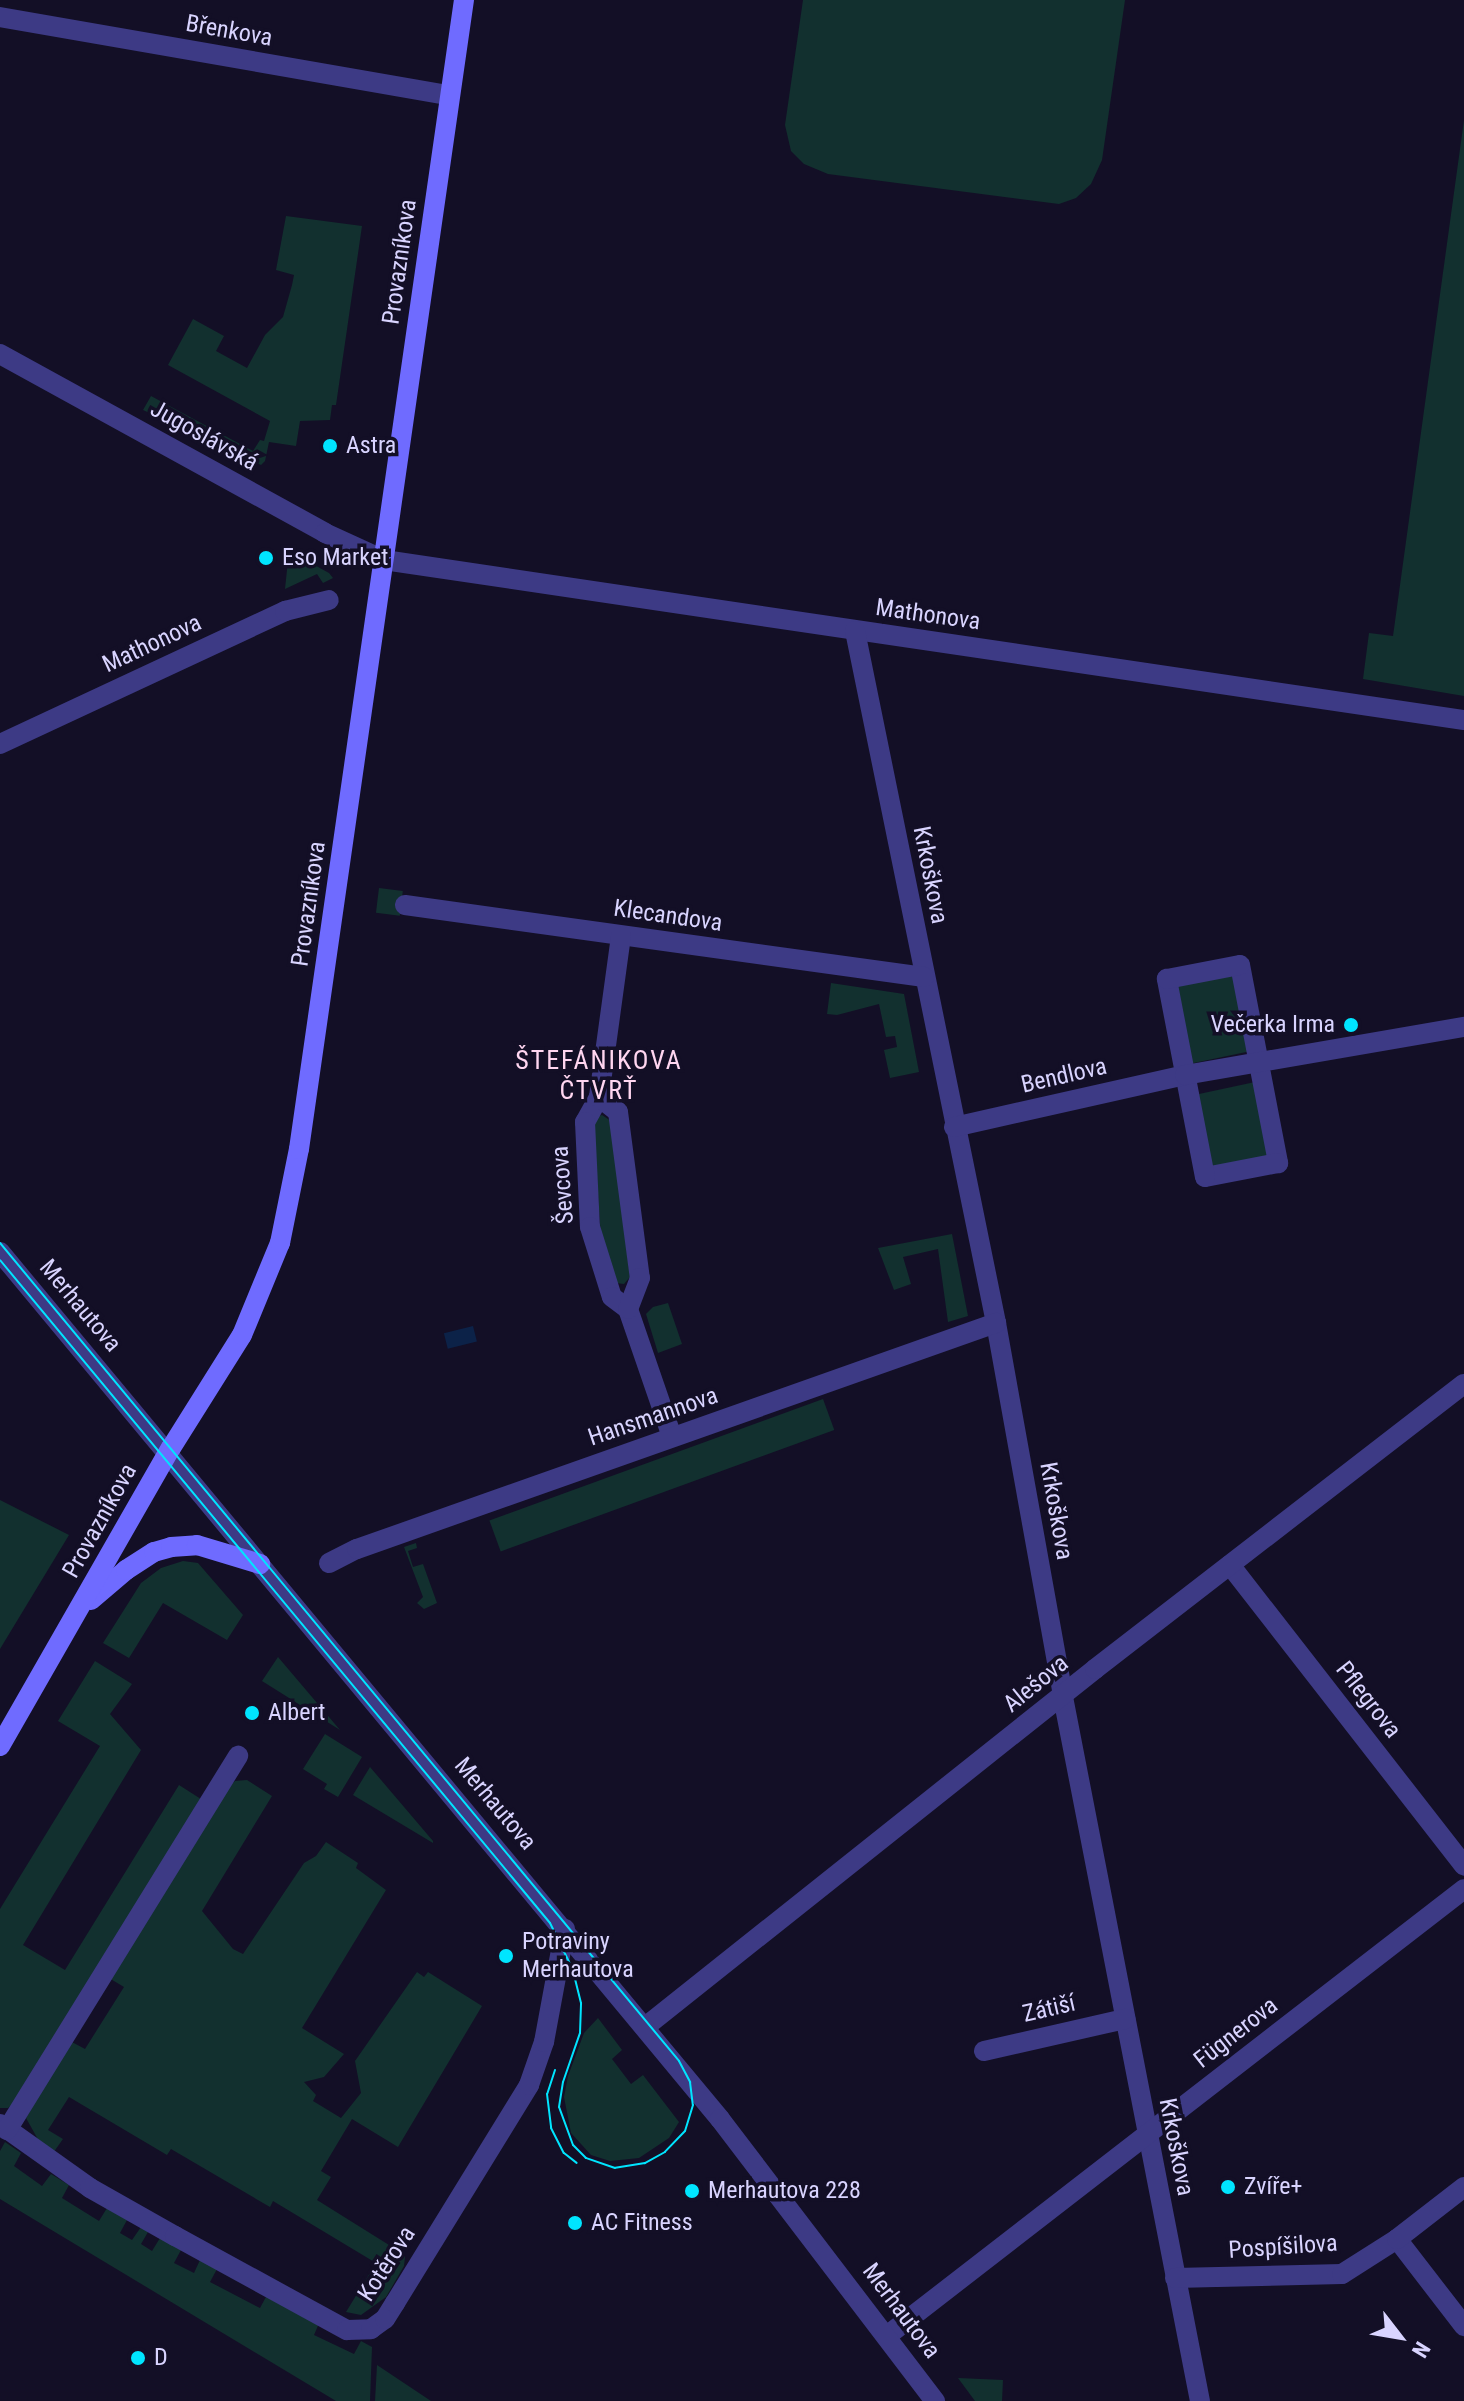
<!DOCTYPE html>
<html>
<head>
<meta charset="utf-8">
<style>
  body { margin:0 }
  #map { position:relative; width:1464px; height:2401px; overflow:hidden; background:#130f26; font-family:"Roboto Condensed",sans-serif }
  div>[style] { position:absolute }
  [style*='--x'] { left:calc(var(--x)*1px); top:calc(var(--y)*1px); width:calc(var(--w)*1px); rotate:calc(var(--a)*1deg) }
  .green>* { inset:0; background:#12302f; transform-origin:0 0 }
  .water>* { inset:0; background:#0c2248; transform-origin:0 0 }
  .minor>* { height:20px; margin:-10px; padding:0 10px; transform-origin:10px; border-radius:10px; background:#3d3a85 }
  .tertiary>* { height:20px; margin:-10px; padding:0 10px; transform-origin:10px; border-radius:10px; background:#3d3a85 }
  .secondary>* { height:20px; margin:-10px; padding:0 10px; transform-origin:10px; border-radius:10px; background:#6f6bff }
  .tram>* { height:2px; margin:-1px; padding:0 1px; transform-origin:1px; border-radius:1px; background:#00e5ff }
  .dots>* { width:22px; height:22px; translate:-50% -50%; box-sizing:border-box; border:4px solid #130f26; border-radius:50% }
  span { translate:-50% -50%; white-space:nowrap; text-align:center; line-height:1.15; -webkit-text-stroke:7px #130f26; paint-order:stroke }
  .street-label { font-size:24px; color:#d9d4ff }
  .poi-label { font-size:24px; color:#d9d4ff }
  .left { translate:0 -50%; text-align:left }
  .right { translate:-100% -50%; text-align:right }
  .neighbourhood-label { font-size:26px; color:#ffd6f0; letter-spacing:2px }
  .north { position:absolute; left:1360px; top:2297px; width:80px; height:80px; -webkit-text-stroke:6px #130f26; paint-order:stroke; rotate:121deg; font-size:22px; font-weight:700; line-height:32px; text-align:center; color:#d9d4ff }
  .north::after { content:''; display:block; margin:auto; width:28px; height:36px; background:#d9d4ff; clip-path:polygon(50% 0,100% 100%,50% 72%,0 100%) }
</style>
</head>
<body>
<div id="map">
  <div class="green">
    <i style="clip-path:polygon(803px 0,1125px 0,1102px 160px,1091px 184px,1076px 198px,1059px 204px,828px 174px,804px 164px,791px 151px,785px 125px)"></i>
    <i style="clip-path:polygon(1464px 120px,1464px 696px,1363px 679px,1369px 633px,1393px 636px)"></i>
    <i style="clip-path:polygon(286px 216px,362px 226px,336px 405px,332px 405px,330px 420px,300px 421px,296px 446px,269px 442px,265px 461px,261px 465px,143px 410px,151px 396px,253px 451px,260px 440px,264px 441px,270px 421px,168px 365px,193px 319px,224px 336px,216px 351px,247px 368px,265px 335px,283px 317px,292px 285px,294px 275px,276px 270px)"></i>
    <i style="clip-path:polygon(289px 551px,329px 573px,333px 578px,323px 583px,317px 574px,285px 589px)"></i>
    <i style="left:379px;top:888px;width:24px;height:25px;rotate:7deg"></i>
    <i style="clip-path:polygon(1227px 975px,1235px 977px,1251px 1051px,1189px 1064px,1177px 985px)"></i>
    <i style="clip-path:polygon(831px 983px,904px 994px,919px 1072px,890px 1078px,884px 1050px,897px 1047px,895px 1036px,886px 1037px,879px 1004px,837px 1015px,827px 1014px)"></i>
    <i style="left:1255px;top:1082px;width:75px;height:62px;rotate:78deg"></i>
    <i style="clip-path:polygon(602px 1115px,611px 1121px,630px 1277px,624px 1284px,616px 1283px,601px 1239px,593px 1118px)"></i>
    <i style="clip-path:polygon(952px 1234px,968px 1316px,948px 1322px,938px 1249px,903px 1257px,911px 1284px,894px 1290px,878px 1248px)"></i>
    <i style="clip-path:polygon(668px 1303px,682px 1344px,658px 1353px,646px 1314px,653px 1307px)"></i>
    <i style="left:823px;top:1399px;width:33px;height:355px;rotate:70deg"></i>
    <i style="clip-path:polygon(0 1500px,69px 1535px,0 1649px)"></i>
    <i style="clip-path:polygon(416px 1543px,417px 1548px,408px 1551px,413px 1567px,423px 1564px,437px 1603px,424px 1609px,417px 1603px,423px 1597px,404px 1547px)"></i>
    <i style="clip-path:polygon(183px 1561px,198px 1563px,243px 1615px,227px 1640px,163px 1603px,129px 1658px,103px 1643px,141px 1583px,161px 1568px)"></i>
    <i style="clip-path:polygon(278px 1657px,340px 1730px,262px 1681px)"></i>
    <i style="clip-path:polygon(95px 1661px,132px 1684px,110px 1714px,141px 1750px,23px 1945px,65px 1970px,179px 1785px,204px 1801px,21px 2097px,8px 2108px,0 2108px,0 1909px,100px 1746px,58px 1721px)"></i>
    <i style="clip-path:polygon(325px 1734px,362px 1757px,338px 1797px,324px 1789px,327px 1784px,303px 1769px)"></i>
    <i style="clip-path:polygon(370px 1767px,433px 1841px,433px 1843px,353px 1795px)"></i>
    <i style="clip-path:polygon(247px 1780px,272px 1796px,202px 1911px,233px 1949px,243px 1954px,304px 1863px,316px 1856px,326px 1842px,358px 1863px,356px 1868px,386px 1890px,302px 2028px,344px 2054px,324px 2077px,304px 2082px,316px 2095px,313px 2101px,341px 2118px,361px 2093px,355px 2061px,417px 1972px,424px 1977px,428px 1972px,482px 2006px,398px 2147px,352px 2119px,321px 2171px,331px 2177px,317px 2200px,389px 2245px,394px 2242px,405px 2257px,404px 2266px,386px 2297px,361px 2315px,346px 2312px,376px 2263px,273px 2201px,270px 2207px,171px 2149px,167px 2155px,69px 2097px,48px 2130px,63px 2139px,53px 2153px,40px 2143px,26px 2118px,70px 2041px,85px 2049px,124px 1987px,109px 1978px,222px 1793px,235px 1781px)"></i>
    <i style="clip-path:polygon(598px 2018px,622px 2050px,612px 2059px,631px 2084px,643px 2075px,679px 2122px,669px 2138px,639px 2158px,610px 2161px,591px 2155px,571px 2133px,564px 2097px,568px 2076px,584px 2033px)"></i>
    <i style="clip-path:polygon(5px 2142px,21px 2153px,14px 2166px,42px 2186px,51px 2174px,69px 2185px,62px 2198px,99px 2221px,107px 2208px,127px 2220px,120px 2233px,132px 2240px,141px 2227px,148px 2232px,141px 2244px,152px 2251px,160px 2238px,181px 2250px,174px 2263px,194px 2273px,200px 2260px,217px 2269px,210px 2282px,260px 2308px,267px 2295px,320px 2321px,314px 2335px,354px 2354px,361px 2341px,372px 2347px,370px 2401px,336px 2401px,0 2199px,0 2151px)"></i>
    <i style="clip-path:polygon(377px 2365px,431px 2401px,375px 2401px)"></i>
    <i style="clip-path:polygon(958px 2378px,1003px 2380px,1002px 2401px,975px 2401px)"></i>
  </div>
  <div class="water">
    <i style="left:473px;top:1326px;width:16px;height:30px;rotate:76deg"></i>
  </div>
  <div class="minor">
    <i style="--x:0;--y:17;--w:456;--a:9.9"></i>
    <i style="--x:0;--y:354;--w:371;--a:28.8"></i>
    <i style="--x:325;--y:533;--w:65;--a:24.6"></i>
    <i style="--x:384;--y:560;--w:1092;--a:8.43"></i>
    <i style="--x:855;--y:631;--w:706;--a:78.48"></i>
    <i style="--x:996;--y:1323;--w:380;--a:79.8"></i>
    <i style="--x:1063;--y:1697;--w:717;--a:78.99"></i>
    <i style="--x:0;--y:744;--w:315;--a:-25"></i>
    <i style="--x:285;--y:611;--w:45;--a:-14"></i>
    <i style="--x:405;--y:905;--w:524;--a:7.9"></i>
    <i style="--x:621;--y:936;--w:162;--a:97.8"></i>
    <i style="--x:599;--y:1097;--w:29;--a:119"></i>
    <i style="--x:585;--y:1122;--w:105;--a:87.3"></i>
    <i style="--x:590;--y:1227;--w:73;--a:72.6"></i>
    <i style="--x:612;--y:1297;--w:20;--a:37"></i>
    <i style="--x:628;--y:1309;--w:135;--a:71"></i>
    <i style="--x:1240;--y:965;--w:202;--a:79.1"></i>
    <i style="--x:1278;--y:1163;--w:74;--a:169.1"></i>
    <i style="--x:1205;--y:1177;--w:202;--a:-100.9"></i>
    <i style="--x:1167;--y:979;--w:74;--a:-10.9"></i>
    <i style="--x:599;--y:1097;--w:24;--a:38"></i>
    <i style="--x:618;--y:1112;--w:167;--a:82.5"></i>
    <i style="--x:640;--y:1278;--w:33;--a:111"></i>
    <i style="--x:954;--y:1127;--w:237;--a:-12.7"></i>
    <i style="--x:1185;--y:1075;--w:283;--a:-9.8"></i>
    <i style="--x:329;--y:1563;--w:31;--a:-27"></i>
    <i style="--x:357;--y:1549;--w:678;--a:-19.48"></i>
    <i style="--x:1230;--y:1565;--w:381;--a:52.1"></i>
    <i style="--x:645;--y:2027;--w:575;--a:-38.5"></i>
    <i style="--x:1095;--y:1669;--w:466;--a:-37.7"></i>
    <i style="--x:984;--y:2051;--w:145;--a:-12.8"></i>
    <i style="--x:0;--y:2124;--w:110;--a:35.4"></i>
    <i style="--x:90;--y:2188;--w:98;--a:29.5"></i>
    <i style="--x:175;--y:2236;--w:196;--a:28.7"></i>
    <i style="--x:347;--y:2330;--w:24;--a:-2"></i>
    <i style="--x:371;--y:2329;--w:17;--a:-36"></i>
    <i style="--x:385;--y:2319;--w:19;--a:-58"></i>
    <i style="--x:395;--y:2303;--w:256;--a:-58.4"></i>
    <i style="--x:529;--y:2085;--w:46;--a:-70.8"></i>
    <i style="--x:544;--y:2042;--w:115;--a:-79.5"></i>
    <i style="--x:7;--y:2130;--w:440;--a:-58.3"></i>
    <i style="--x:1397;--y:2239;--w:110;--a:52.4"></i>
    <i style="--x:1175;--y:2278;--w:167;--a:-1.4"></i>
    <i style="--x:1342;--y:2274;--w:65;--a:-32.5"></i>
    <i style="--x:1397;--y:2239;--w:85;--a:-37.8"></i>
    <i style="--x:888;--y:2335;--w:728;--a:-37.75"></i>
  </div>
  <div class="tertiary">
    <i style="--x:0;--y:1252;--w:1127;--a:50.29"></i>
    <i style="--x:720;--y:2119;--w:355;--a:52.7"></i>
  </div>
  <div class="secondary">
    <i style="--x:91;--y:1600;--w:46;--a:-40.6"></i>
    <i style="--x:126;--y:1570;--w:33;--a:-33"></i>
    <i style="--x:154;--y:1552;--w:18;--a:-16"></i>
    <i style="--x:171;--y:1547;--w:26;--a:-4"></i>
    <i style="--x:197;--y:1545;--w:66;--a:16.8"></i>
    <i style="--x:0;--y:1746;--w:344;--a:-60.2"></i>
    <i style="--x:171;--y:1448;--w:133;--a:-57.9"></i>
    <i style="--x:242;--y:1335;--w:100;--a:-67.6"></i>
    <i style="--x:280;--y:1243;--w:96;--a:-78.6"></i>
    <i style="--x:299;--y:1149;--w:1161;--a:-81.83"></i>
  </div>
  <div class="tram">
    <i style="--x:0;--y:1243;--w:1063;--a:50.3"></i>
    <i style="--x:679;--y:2061;--w:24;--a:62"></i>
    <i style="--x:690;--y:2082;--w:23;--a:83"></i>
    <i style="--x:693;--y:2105;--w:27;--a:107"></i>
    <i style="--x:685;--y:2131;--w:29;--a:134"></i>
    <i style="--x:665;--y:2152;--w:23;--a:151"></i>
    <i style="--x:645;--y:2163;--w:30;--a:171"></i>
    <i style="--x:615;--y:2168;--w:31;--a:-161"></i>
    <i style="--x:586;--y:2158;--w:18;--a:-135"></i>
    <i style="--x:573;--y:2145;--w:40;--a:-110.2"></i>
    <i style="--x:559;--y:2107;--w:25;--a:-81"></i>
    <i style="--x:563;--y:2082;--w:52;--a:-70.9"></i>
    <i style="--x:580;--y:2033;--w:30;--a:-88"></i>
    <i style="--x:581;--y:2003;--w:34;--a:-104"></i>
    <i style="--x:573;--y:1970;--w:52;--a:-116.1"></i>
    <i style="--x:550;--y:1923;--w:861;--a:-129.68"></i>
    <i style="--x:555;--y:2070;--w:25;--a:108"></i>
    <i style="--x:547;--y:2094;--w:34;--a:83"></i>
    <i style="--x:551;--y:2128;--w:28;--a:63"></i>
    <i style="--x:564;--y:2153;--w:16;--a:38"></i>
  </div>
  <div class="dots">
    <i style="left:330px;top:446px;background:#00e5ff"></i>
    <i style="left:266px;top:558px;background:#00e5ff"></i>
    <i style="left:1351px;top:1025px;background:#00e5ff"></i>
    <i style="left:252px;top:1713px;background:#00e5ff"></i>
    <i style="left:506px;top:1956px;background:#00e5ff"></i>
    <i style="left:1228px;top:2187px;background:#00e5ff"></i>
    <i style="left:692px;top:2191px;background:#00e5ff"></i>
    <i style="left:575px;top:2223px;background:#00e5ff"></i>
    <i style="left:138px;top:2358px;background:#00e5ff"></i>
  </div>
  <div class="street-label">
    <span style="left:229px;top:31px;rotate:10deg">Břenkova</span>
    <span style="left:400px;top:262px;rotate:-82deg">Provazníkova</span>
    <span style="left:204px;top:436px;rotate:29deg">Jugoslávská</span>
    <span style="left:928px;top:615px;rotate:8deg">Mathonova</span>
    <span style="left:152px;top:644px;rotate:-25deg">Mathonova</span>
    <span style="left:930px;top:875px;rotate:79deg">Krkoškova</span>
    <span style="left:309px;top:904px;rotate:-82deg">Provazníkova</span>
    <span style="left:668px;top:916px;rotate:8deg">Klecandova</span>
    <span style="left:1064px;top:1076px;rotate:-13deg">Bendlova</span>
    <span style="left:563px;top:1185px;rotate:-94deg">Ševcova</span>
    <span style="left:80px;top:1306px;rotate:50deg">Merhautova</span>
    <span style="left:653px;top:1417px;rotate:-19deg">Hansmannova</span>
    <span style="left:1056px;top:1511px;rotate:80deg">Krkoškova</span>
    <span style="left:100px;top:1521px;rotate:-61deg">Provazníkova</span>
    <span style="left:1036px;top:1684px;rotate:-39deg">Alešova</span>
    <span style="left:1368px;top:1700px;rotate:52deg">Pflegrova</span>
    <span style="left:495px;top:1804px;rotate:50deg">Merhautova</span>
    <span style="left:1049px;top:2009px;rotate:-13deg">Zátiší</span>
    <span style="left:1236px;top:2033px;rotate:-38deg">Fügnerova</span>
    <span style="left:1176px;top:2147px;rotate:79deg">Krkoškova</span>
    <span style="left:1283px;top:2247px;rotate:-4deg">Pospíšilova</span>
    <span style="left:387px;top:2264px;rotate:-57deg">Kotěrova</span>
    <span style="left:901px;top:2311px;rotate:53deg">Merhautova</span>
  </div>
  <div class="poi-label">
    <span class="left" style="left:346px;top:446px">Astra</span>
    <span class="left" style="left:282px;top:558px">Eso Market</span>
    <span class="right" style="left:1335px;top:1025px">Večerka Irma</span>
    <span class="left" style="left:268px;top:1713px">Albert</span>
    <span class="left" style="left:522px;top:1956px">Potraviny<br>Merhautova</span>
    <span class="left" style="left:1244px;top:2187px">Zvíře+</span>
    <span class="left" style="left:708px;top:2191px">Merhautova 228</span>
    <span class="left" style="left:591px;top:2223px">AC Fitness</span>
    <span class="left" style="left:154px;top:2358px">D</span>
  </div>
  <div class="neighbourhood-label">
    <span style="left:599px;top:1076px">ŠTEFÁNIKOVA<br>ČTVRŤ</span>
  </div>
  <div class="north">N</div>
</div>
</body>
</html>
